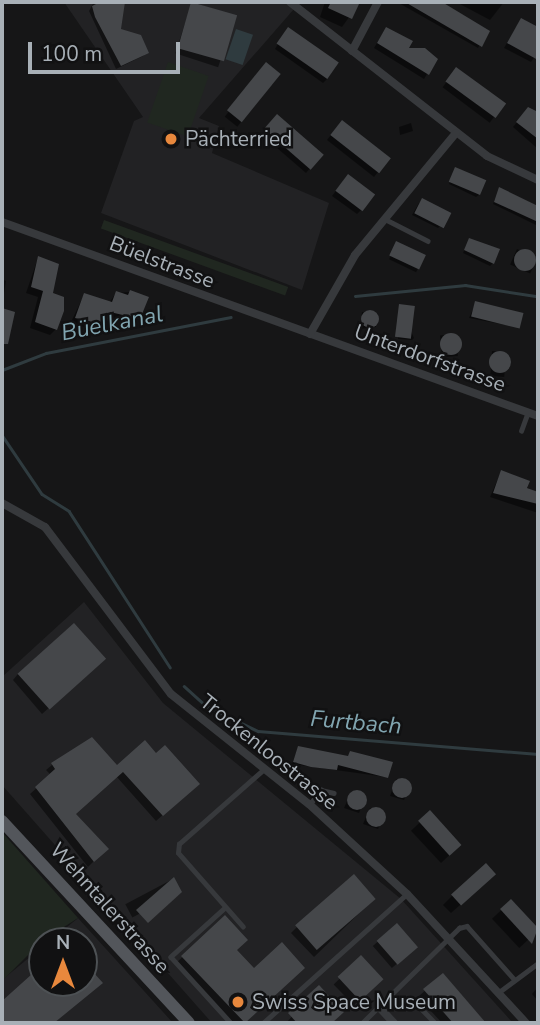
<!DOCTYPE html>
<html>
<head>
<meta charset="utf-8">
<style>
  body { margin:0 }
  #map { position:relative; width:540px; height:1025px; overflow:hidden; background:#161617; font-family:"Nunito Sans",sans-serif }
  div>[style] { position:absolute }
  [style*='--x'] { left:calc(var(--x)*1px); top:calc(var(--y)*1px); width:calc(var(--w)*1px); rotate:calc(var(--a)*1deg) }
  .built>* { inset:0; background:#222224 }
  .green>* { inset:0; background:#202720; transform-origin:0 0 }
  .water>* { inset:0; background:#2f3b3f; transform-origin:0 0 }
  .shadow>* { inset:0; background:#0007; transform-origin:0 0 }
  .stream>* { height:2.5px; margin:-1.25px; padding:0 1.25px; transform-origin:1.25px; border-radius:1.25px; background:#2f3b3f }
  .building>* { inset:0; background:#45474a; transform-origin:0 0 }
  .round { border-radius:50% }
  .service>* { height:4.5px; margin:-2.25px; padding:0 2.25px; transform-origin:2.25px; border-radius:2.25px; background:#37393c }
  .minor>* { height:8px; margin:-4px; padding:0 4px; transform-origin:4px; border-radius:4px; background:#37393c }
  .primary>* { height:12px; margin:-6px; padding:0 6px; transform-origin:6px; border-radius:6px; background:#53565b }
  .dots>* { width:19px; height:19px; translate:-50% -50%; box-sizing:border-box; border:4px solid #111112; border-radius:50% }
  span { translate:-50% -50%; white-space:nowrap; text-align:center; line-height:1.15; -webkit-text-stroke:5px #111112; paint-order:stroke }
  .poi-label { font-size:21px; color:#a8b0b7 }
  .left { translate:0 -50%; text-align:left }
  .street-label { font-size:21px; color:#a8b0b7 }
  .water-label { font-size:23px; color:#81a5b0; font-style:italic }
  .frame { position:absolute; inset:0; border:4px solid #a8b0b7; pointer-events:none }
  .north { position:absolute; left:28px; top:927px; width:70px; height:70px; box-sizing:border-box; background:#111112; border:2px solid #4d5154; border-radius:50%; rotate:0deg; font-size:19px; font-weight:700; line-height:28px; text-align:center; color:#a8b0b7 }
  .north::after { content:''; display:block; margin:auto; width:24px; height:32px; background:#e8883d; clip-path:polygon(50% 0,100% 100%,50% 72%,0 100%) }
  .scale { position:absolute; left:28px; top:42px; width:152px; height:32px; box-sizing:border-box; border:4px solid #a8b0b7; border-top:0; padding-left:9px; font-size:21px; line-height:24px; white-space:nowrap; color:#a8b0b7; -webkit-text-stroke:5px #111112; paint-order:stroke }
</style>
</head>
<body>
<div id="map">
  <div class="built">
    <i style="clip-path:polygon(64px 2px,284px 2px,294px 9px,199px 118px,219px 126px,212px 153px,329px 203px,302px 290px,101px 213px,134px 121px,143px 117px)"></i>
    <i style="clip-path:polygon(84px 602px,163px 703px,401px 899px,513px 1023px,212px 1023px,2px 785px,2px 677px)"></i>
    <i style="clip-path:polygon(78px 918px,173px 1023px,2px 1023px,2px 980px,42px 947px,42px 983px,84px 983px,84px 941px,50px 941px)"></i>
  </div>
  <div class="green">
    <i style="left:168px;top:62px;width:43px;height:64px;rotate:19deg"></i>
    <i style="left:104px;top:220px;width:196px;height:9px;rotate:20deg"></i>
    <i style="clip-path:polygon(2px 832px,78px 918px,42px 941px,2px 981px)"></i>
  </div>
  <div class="water">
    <i style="left:236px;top:29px;width:18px;height:32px;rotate:19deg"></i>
  </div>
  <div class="shadow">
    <i style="clip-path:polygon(94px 2px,123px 2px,119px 30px,147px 52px,143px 56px,116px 69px,89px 11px)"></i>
    <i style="left:192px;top:2px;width:45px;height:54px;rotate:18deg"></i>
    <i style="clip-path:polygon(325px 2px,360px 2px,342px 27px,320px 17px)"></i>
    <i style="clip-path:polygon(397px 2px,435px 2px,487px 32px,478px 48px)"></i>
    <i style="clip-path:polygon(456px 2px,504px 2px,490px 20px)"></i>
    <i style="clip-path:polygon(521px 20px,538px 29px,538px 52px,531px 62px,504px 48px)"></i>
    <i style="clip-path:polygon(386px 28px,411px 42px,406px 49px,436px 59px,424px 79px,374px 48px)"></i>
    <i style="clip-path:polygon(284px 34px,327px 79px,323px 83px,275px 49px)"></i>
    <i style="left:266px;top:64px;width:16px;height:67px;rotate:38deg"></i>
    <i style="left:457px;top:68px;width:59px;height:24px;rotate:37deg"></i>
    <i style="clip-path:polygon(528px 109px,538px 117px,538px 149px,513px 127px)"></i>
    <i style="clip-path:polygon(273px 121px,321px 155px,306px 173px,262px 135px)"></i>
    <i style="clip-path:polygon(411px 123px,413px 131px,400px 135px,399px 127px)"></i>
    <i style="clip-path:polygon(338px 126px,389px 158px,374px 177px,327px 140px)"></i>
    <i style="clip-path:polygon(456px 169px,479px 195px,476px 197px,449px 184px)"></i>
    <i style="clip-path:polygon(344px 180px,361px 210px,357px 214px,332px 196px)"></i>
    <i style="clip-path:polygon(500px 189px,538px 206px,538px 226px,493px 204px)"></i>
    <i style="clip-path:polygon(419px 203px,441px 225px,438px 228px,412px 215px)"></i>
    <i style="clip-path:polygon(469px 240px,493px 263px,490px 266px,463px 253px)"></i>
    <i style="left:397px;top:243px;width:30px;height:18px;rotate:26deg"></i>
    <i style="left:517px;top:249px;width:22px;height:17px;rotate:24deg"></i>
    <i style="clip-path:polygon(38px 258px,51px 294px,56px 329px,50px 335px,30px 328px,38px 297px,26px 293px)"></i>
    <i style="clip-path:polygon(2px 279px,6px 281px,2px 306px)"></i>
    <i style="clip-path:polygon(130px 292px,139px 318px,133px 324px,106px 318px,98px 330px,70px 324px,84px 295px,109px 303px,116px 293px)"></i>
    <i style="clip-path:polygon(476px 303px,517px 327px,469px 318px)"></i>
    <i style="clip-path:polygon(400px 306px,414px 338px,412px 340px,398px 339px)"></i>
    <i style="clip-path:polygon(376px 313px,376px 327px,360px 329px,362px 312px)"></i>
    <i style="left:456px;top:334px;width:22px;height:16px;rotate:85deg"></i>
    <i style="left:492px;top:351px;width:14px;height:25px;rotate:4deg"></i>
    <i style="clip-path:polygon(501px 472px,538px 494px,538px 513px,490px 497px)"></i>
    <i style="clip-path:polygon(97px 665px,42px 714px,13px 680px,18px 674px)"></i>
    <i style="clip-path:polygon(91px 739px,117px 767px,156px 755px,192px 789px,156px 821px,116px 776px,74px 814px,106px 849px,88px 867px,30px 794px,51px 775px,46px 770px,52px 765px)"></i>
    <i style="clip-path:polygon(298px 748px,386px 777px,292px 764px)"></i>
    <i style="clip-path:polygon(396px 779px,411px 784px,404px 800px,390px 796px)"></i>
    <i style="clip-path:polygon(351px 792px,366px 796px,359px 813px,344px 808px)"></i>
    <i style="clip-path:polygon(370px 808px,385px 812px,378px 829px,363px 824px)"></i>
    <i style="left:430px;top:813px;width:44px;height:26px;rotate:47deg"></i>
    <i style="left:173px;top:879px;width:15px;height:54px;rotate:62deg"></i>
    <i style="clip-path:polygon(485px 883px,451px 913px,443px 905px,452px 896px)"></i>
    <i style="clip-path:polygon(374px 899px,314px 957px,291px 933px,297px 927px)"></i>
    <i style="left:511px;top:901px;width:40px;height:26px;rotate:47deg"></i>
    <i style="clip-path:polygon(225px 918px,235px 950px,254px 970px,303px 968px,243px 1023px,232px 1023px,176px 963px)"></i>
    <i style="left:397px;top:925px;width:29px;height:32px;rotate:49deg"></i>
    <i style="left:361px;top:958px;width:29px;height:38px;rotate:46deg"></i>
    <i style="clip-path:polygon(442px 975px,484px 1023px,442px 1023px,418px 997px)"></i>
    <i style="clip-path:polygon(319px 987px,342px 1012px,330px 1023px,286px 1023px)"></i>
    <i style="clip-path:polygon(538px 987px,538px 1001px,532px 994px)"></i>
  </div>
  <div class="stream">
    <i style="--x:355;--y:296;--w:111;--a:-5.7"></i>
    <i style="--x:465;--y:285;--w:71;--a:8.9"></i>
    <i style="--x:2;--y:370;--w:47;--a:-21.1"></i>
    <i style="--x:46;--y:353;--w:188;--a:-11"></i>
    <i style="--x:2;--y:435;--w:71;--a:55.9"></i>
    <i style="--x:42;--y:494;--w:32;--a:32"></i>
    <i style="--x:69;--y:511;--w:186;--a:57.1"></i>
    <i style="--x:184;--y:686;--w:30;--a:42"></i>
    <i style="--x:206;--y:706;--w:58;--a:25.7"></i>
    <i style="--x:258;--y:731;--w:281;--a:4.7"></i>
  </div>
  <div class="building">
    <i style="clip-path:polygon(100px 2px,125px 2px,121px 29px,141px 35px,149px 53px,121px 66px,95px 17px,92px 6px)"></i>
    <i style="left:191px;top:2px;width:48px;height:48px;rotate:16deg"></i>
    <i style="clip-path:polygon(331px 2px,360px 2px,352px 19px,328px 8px)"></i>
    <i style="clip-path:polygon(405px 2px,442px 2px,490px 31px,482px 47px)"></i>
    <i style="clip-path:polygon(521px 18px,538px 27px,538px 60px,507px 43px)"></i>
    <i style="left:288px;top:27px;width:62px;height:20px;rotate:35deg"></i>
    <i style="clip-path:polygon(386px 27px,413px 41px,409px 48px,425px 48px,438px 59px,429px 75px,377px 43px)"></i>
    <i style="left:266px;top:62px;width:19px;height:62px;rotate:39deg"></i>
    <i style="left:456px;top:67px;width:62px;height:18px;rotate:36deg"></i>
    <i style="clip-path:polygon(528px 107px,538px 112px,538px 139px,516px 122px)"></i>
    <i style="left:277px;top:114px;width:62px;height:20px;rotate:41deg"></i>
    <i style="left:342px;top:120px;width:62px;height:19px;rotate:38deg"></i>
    <i style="left:455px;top:167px;width:34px;height:16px;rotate:23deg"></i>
    <i style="left:348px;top:174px;width:34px;height:21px;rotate:37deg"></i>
    <i style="clip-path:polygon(499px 187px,538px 206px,538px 222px,494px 202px)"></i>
    <i style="left:422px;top:198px;width:33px;height:17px;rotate:27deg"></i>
    <i style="clip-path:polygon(469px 238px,500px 249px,494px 264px,464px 250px)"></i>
    <i style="left:396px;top:241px;width:33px;height:16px;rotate:25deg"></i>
    <i class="round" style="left:514px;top:249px;width:22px;height:22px"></i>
    <i style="clip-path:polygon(38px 256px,59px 264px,53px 293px,64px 297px,64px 311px,57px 330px,35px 322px,43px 291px,31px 287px)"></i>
    <i style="clip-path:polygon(130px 290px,149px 297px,140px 319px,110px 312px,106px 325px,75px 318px,84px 293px,112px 302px,116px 291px,128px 295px)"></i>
    <i style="left:475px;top:301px;width:50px;height:16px;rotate:14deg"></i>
    <i style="left:399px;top:304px;width:16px;height:33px;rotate:7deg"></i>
    <i style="clip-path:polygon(2px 308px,15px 312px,8px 344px,2px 344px)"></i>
    <i class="round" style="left:361px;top:310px;width:18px;height:18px"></i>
    <i class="round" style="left:440px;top:333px;width:22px;height:22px"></i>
    <i class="round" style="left:489px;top:351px;width:22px;height:22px"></i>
    <i style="clip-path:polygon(501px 470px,530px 481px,527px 488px,538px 492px,538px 504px,493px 493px)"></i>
    <i style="left:74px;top:623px;width:48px;height:76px;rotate:48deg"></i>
    <i style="clip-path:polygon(92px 737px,117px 765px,145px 740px,156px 753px,165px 745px,200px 784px,163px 816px,123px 772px,76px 814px,109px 849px,94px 862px,35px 787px,55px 769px,51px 763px)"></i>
    <i style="clip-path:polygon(298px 746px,348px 756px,350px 751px,393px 762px,388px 778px,338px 765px,337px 770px,311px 767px,293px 762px)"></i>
    <i class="round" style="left:392px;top:778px;width:20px;height:20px"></i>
    <i class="round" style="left:347px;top:790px;width:20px;height:20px"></i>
    <i class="round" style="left:366px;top:807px;width:20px;height:20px"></i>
    <i style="left:430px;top:810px;width:47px;height:16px;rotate:48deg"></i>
    <i style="left:486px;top:863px;width:15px;height:47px;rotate:48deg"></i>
    <i style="left:354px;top:874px;width:33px;height:78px;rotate:49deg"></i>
    <i style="clip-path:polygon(174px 877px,182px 892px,148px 923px,136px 910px)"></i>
    <i style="clip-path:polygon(511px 899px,538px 928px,532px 944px,500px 909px)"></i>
    <i style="clip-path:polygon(225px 915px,248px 940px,237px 950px,254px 968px,282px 942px,305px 968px,245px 1023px,181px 956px)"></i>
    <i style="left:397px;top:923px;width:32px;height:27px;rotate:49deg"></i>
    <i style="left:361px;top:955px;width:33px;height:32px;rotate:47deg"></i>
    <i style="clip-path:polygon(84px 962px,103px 983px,54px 1023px,2px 1023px,2px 1001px,42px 965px,42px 983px,84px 983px)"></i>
    <i style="clip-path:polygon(443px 973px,486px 1023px,453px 1023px,423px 989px)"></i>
    <i style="clip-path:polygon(319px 985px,344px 1012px,332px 1023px,297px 1023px,288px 1013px)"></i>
  </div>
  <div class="service">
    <i style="--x:385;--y:219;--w:48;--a:27.1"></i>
    <i style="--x:521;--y:431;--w:20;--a:-70"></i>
    <i style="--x:310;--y:804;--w:18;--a:-52"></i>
    <i style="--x:321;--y:790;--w:13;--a:13"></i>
    <i style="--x:225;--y:908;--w:73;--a:137.8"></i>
    <i style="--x:171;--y:957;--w:89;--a:47.7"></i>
    <i style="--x:243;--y:927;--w:98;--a:-131.3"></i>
    <i style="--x:178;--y:853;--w:9;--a:-84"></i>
    <i style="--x:179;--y:844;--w:112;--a:-41.4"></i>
    <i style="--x:499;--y:992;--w:49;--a:-36.6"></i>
    <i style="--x:413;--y:1000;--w:32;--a:46"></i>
    <i style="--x:263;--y:1023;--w:193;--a:-41.9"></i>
    <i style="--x:362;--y:1023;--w:136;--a:-44.4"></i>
    <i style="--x:459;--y:928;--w:8;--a:-14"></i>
    <i style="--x:467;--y:926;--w:71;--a:48.4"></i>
  </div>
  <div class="minor">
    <i style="--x:290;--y:2;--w:250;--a:38"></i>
    <i style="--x:487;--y:156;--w:56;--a:25.2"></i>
    <i style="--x:352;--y:51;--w:55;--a:-62"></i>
    <i style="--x:2;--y:222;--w:570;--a:19.9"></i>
    <i style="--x:310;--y:334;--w:91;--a:-60.3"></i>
    <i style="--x:355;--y:255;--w:158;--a:-50.4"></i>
    <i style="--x:2;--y:503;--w:49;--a:29.2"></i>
    <i style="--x:45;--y:527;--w:209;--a:53"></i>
    <i style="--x:171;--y:694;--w:176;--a:38.6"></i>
    <i style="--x:309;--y:804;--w:133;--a:42.6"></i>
    <i style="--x:407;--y:894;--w:176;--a:47.3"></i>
    <i style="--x:379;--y:1007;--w:22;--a:47"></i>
  </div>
  <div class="primary">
    <i style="--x:2;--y:821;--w:275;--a:47.2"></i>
  </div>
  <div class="dots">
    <i style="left:171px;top:139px;background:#e8883d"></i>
    <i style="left:238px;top:1002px;background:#e8883d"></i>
  </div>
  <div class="poi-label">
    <span class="left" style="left:185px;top:139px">Pächterried</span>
    <span class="left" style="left:252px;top:1002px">Swiss Space Museum</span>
  </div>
  <div class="street-label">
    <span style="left:162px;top:262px;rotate:21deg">Büelstrasse</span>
    <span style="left:430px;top:358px;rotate:20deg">Unterdorfstrasse</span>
    <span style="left:269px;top:752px;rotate:39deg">Trockenloostrasse</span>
    <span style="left:110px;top:908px;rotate:48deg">Wehntalerstrasse</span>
  </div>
  <div class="water-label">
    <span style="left:112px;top:324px;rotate:-11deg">Büelkanal</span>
    <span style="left:356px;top:723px;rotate:5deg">Furtbach</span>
  </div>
  <div class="frame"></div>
  <div class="north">N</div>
  <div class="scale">100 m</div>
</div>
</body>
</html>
